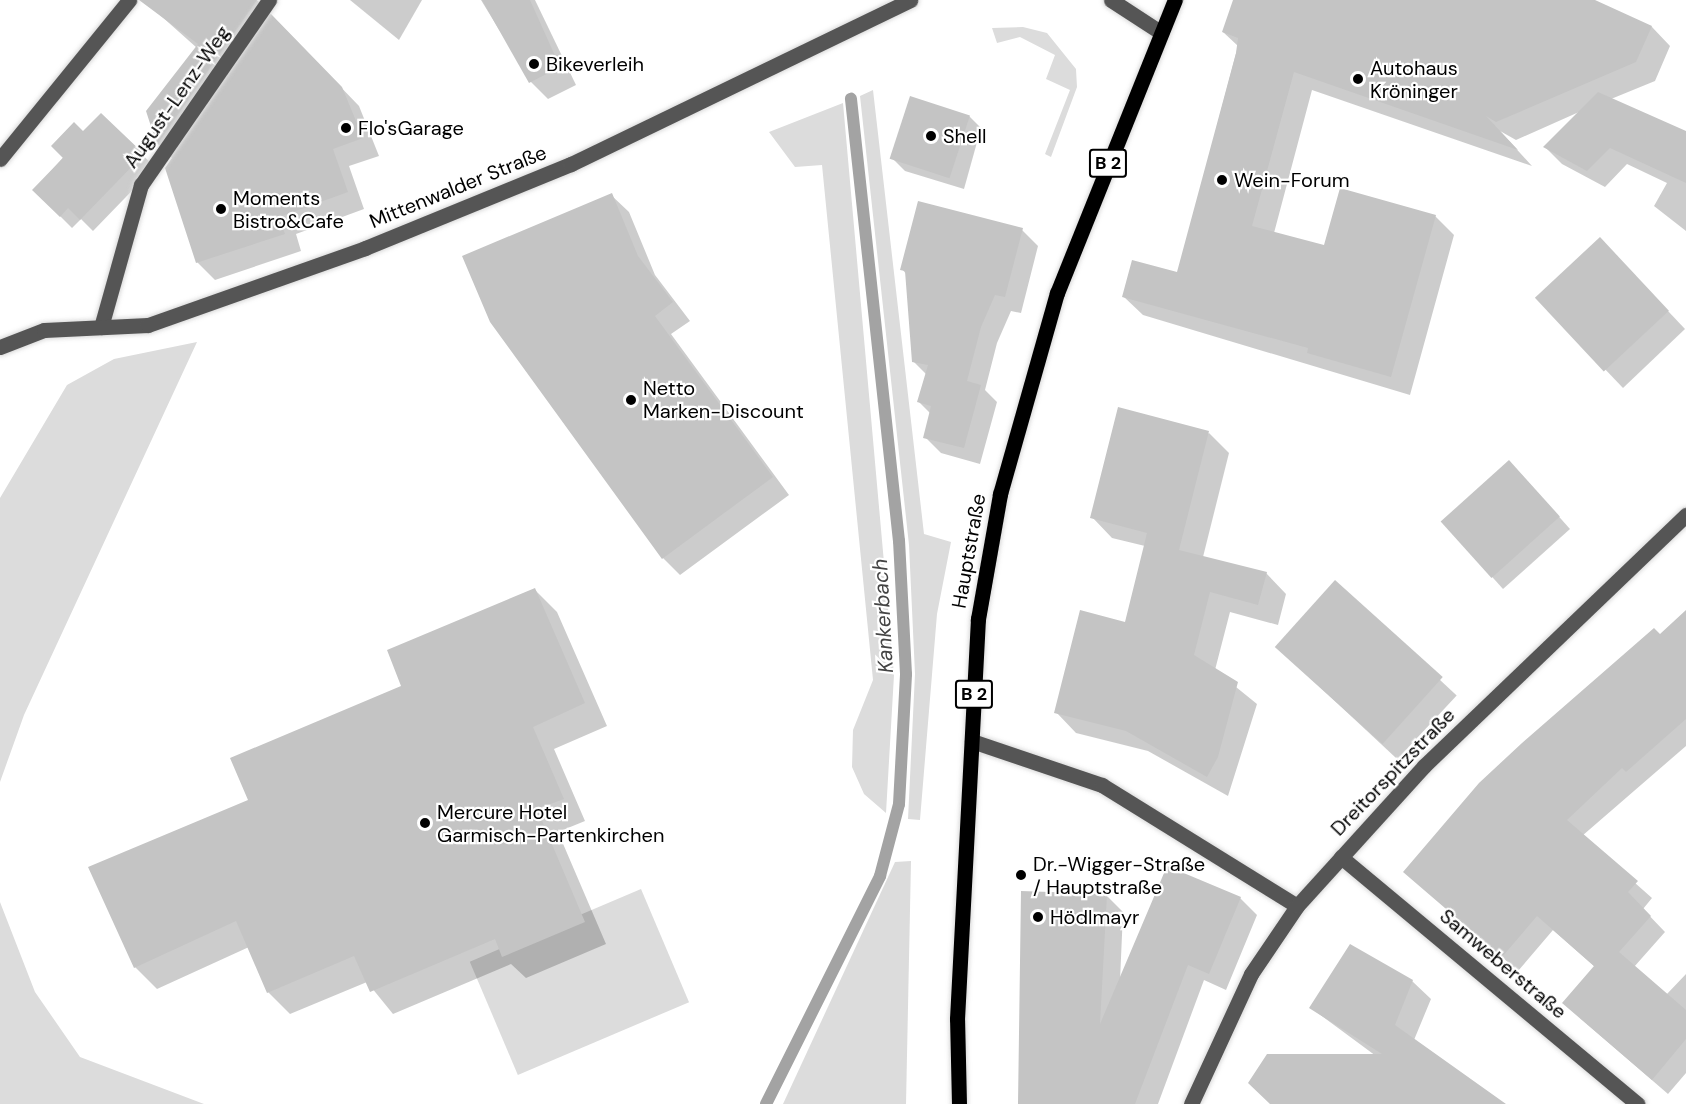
<!DOCTYPE html>
<html>
<head>
<meta charset="utf-8">
<style>
  body { margin:0 }
  #map { position:relative; width:1686px; height:1104px; overflow:hidden; background:#fff; font-family:"DM Sans",sans-serif }
  div>[style] { position:absolute }
  [style*='--x'] { left:calc(var(--x)*1px); top:calc(var(--y)*1px); width:calc(var(--w)*1px); rotate:calc(var(--a)*1deg) }
  .green>* { inset:0; background:#dcdcdc; transform-origin:0 0 }
  .shadow>* { inset:0; background:#0003; transform-origin:0 0 }
  .stream>* { height:12px; margin:-6px; padding:0 6px; transform-origin:6px; border-radius:6px; background:#a3a3a3 }
  .building>* { inset:0; background:#c4c4c4; transform-origin:0 0 }
  .roads { filter:drop-shadow(0 0 2px #dbdbdb) drop-shadow(0 0 2px #dbdbdb) }
  .minor>* { height:15px; margin:-7.5px; padding:0 7.5px; transform-origin:7.5px; border-radius:7.5px; background:#555 }
  .major>* { height:15px; margin:-7.5px; padding:0 7.5px; transform-origin:7.5px; border-radius:7.5px; background:#000 }
  .dots>* { width:16px; height:16px; translate:-50% -50%; box-sizing:border-box; border:3px solid #fff; border-radius:50% }
  span { translate:-50% -50%; white-space:nowrap; text-align:center; line-height:1.15; -webkit-text-stroke:4.5px #fff; paint-order:stroke }
  .shield-label span { padding:2px 4px; background:#fff; border:2px solid; border-radius:4px; -webkit-text-stroke-width:0 }
  .shield-label { font-size:18px; color:#000; font-weight:700 }
  .poi-label { font-size:20px; color:#000 }
  .left { translate:0 -50%; text-align:left }
  .street-label { font-size:20px; color:#000 }
  .water-label { font-size:21px; color:#444; font-style:italic }
</style>
</head>
<body>
<div id="map">
  <div class="green">
    <i style="clip-path:polygon(1023px 27px,1047px 33px,1076px 69px,1077px 87px,1051px 157px,1045px 154px,1070px 90px,1046px 79px,1055px 55px,1020px 37px,997px 43px,992px 28px)"></i>
    <i style="clip-path:polygon(873px 90px,924px 534px,951px 542px,937px 614px,920px 820px,908px 819px,915px 674px,909px 545px,860px 96px)"></i>
    <i style="clip-path:polygon(843px 103px,894px 675px,886px 813px,864px 794px,852px 767px,853px 730px,873px 680px,822px 165px,795px 167px,769px 132px)"></i>
    <i style="clip-path:polygon(197px 342px,24px 715px,0 782px,0 498px,67px 385px,114px 359px)"></i>
    <i style="clip-path:polygon(911px 861px,906px 1104px,783px 1104px,895px 862px)"></i>
    <i style="left:641px;top:889px;width:123px;height:186px;rotate:67deg"></i>
    <i style="clip-path:polygon(0 902px,35px 992px,80px 1057px,204px 1104px,0 1104px)"></i>
  </div>
  <div class="shadow">
    <i style="clip-path:polygon(171px 0,257px 0,359px 106px,379px 156px,349px 166px,364px 209px,296px 234px,301px 251px,215px 280px,197px 262px,173px 159px,158px 144px,147px 112px,197px 48px,160px 15px)"></i>
    <i style="clip-path:polygon(350px 0,422px 0,399px 40px)"></i>
    <i style="clip-path:polygon(481px 0,535px 0,576px 85px,548px 99px,531px 82px)"></i>
    <i style="clip-path:polygon(1234px 0,1592px 0,1652px 27px,1670px 46px,1655px 81px,1611px 99px,1686px 133px,1686px 231px,1654px 206px,1667px 183px,1627px 164px,1605px 187px,1562px 164px,1545px 147px,1579px 112px,1516px 140px,1500px 131px,1532px 166px,1312px 90px,1274px 233px,1325px 247px,1435px 216px,1454px 235px,1410px 395px,1143px 315px,1124px 297px,1178px 274px,1238px 46px,1223px 32px)"></i>
    <i style="clip-path:polygon(101px 115px,155px 167px,93px 231px,81px 219px,72px 228px,34px 190px)"></i>
    <i style="clip-path:polygon(969px 116px,981px 128px,964px 189px,905px 171px,893px 159px)"></i>
    <i style="clip-path:polygon(611px 195px,629px 212px,655px 275px,690px 321px,671px 334px,789px 495px,680px 575px,663px 558px)"></i>
    <i style="clip-path:polygon(1022px 230px,1038px 246px,1021px 313px,1011px 311px,997px 343px,985px 390px,997px 402px,980px 464px,941px 453px,925px 437px,931px 414px,919px 402px,927px 375px,913px 361px,907px 275px,902px 269px)"></i>
    <i style="clip-path:polygon(1617px 257px,1685px 329px,1623px 388px,1537px 298px)"></i>
    <i style="clip-path:polygon(1209px 433px,1229px 453px,1203px 557px,1266px 573px,1286px 594px,1278px 625px,1230px 612px,1215px 670px,1257px 704px,1228px 796px,1148px 751px,1076px 733px,1056px 712px,1126px 624px,1145px 546px,1112px 538px,1092px 517px)"></i>
    <i style="clip-path:polygon(1521px 474px,1570px 529px,1503px 589px,1442px 521px)"></i>
    <i style="left:1336px;top:583px;width:165px;height:87px;rotate:43deg"></i>
    <i style="clip-path:polygon(535px 590px,557px 612px,607px 726px,554px 749px,585px 821px,558px 832px,606px 944px,526px 978px,511px 964px,393px 1014px,367px 982px,290px 1014px,268px 992px,249px 947px,157px 989px,135px 967px,250px 801px)"></i>
    <i style="clip-path:polygon(1686px 612px,1686px 746px,1582px 836px,1652px 898px,1643px 909px,1665px 932px,1634px 967px,1666px 995px,1686px 974px,1686px 1073px,1668px 1094px,1580px 1018px,1595px 967px,1553px 930px,1518px 971px,1405px 872px)"></i>
    <i style="clip-path:polygon(1106px 895px,1123px 912px,1120px 981px,1240px 898px,1257px 915px,1226px 990px,1204px 980px,1158px 1104px,1023px 1104px)"></i>
    <i style="clip-path:polygon(1412px 981px,1431px 999px,1414px 1040px,1503px 1104px,1271px 1104px,1376px 1056px,1311px 1008px)"></i>
  </div>
  <div class="stream">
    <i style="--x:766;--y:1104;--w:255;--a:-63.4"></i>
    <i style="--x:880;--y:876;--w:74;--a:-75.2"></i>
    <i style="--x:899;--y:804;--w:130;--a:-86.9"></i>
    <i style="--x:906;--y:674;--w:133;--a:-93"></i>
    <i style="--x:899;--y:541;--w:445;--a:-96.2"></i>
  </div>
  <div class="building">
    <i style="clip-path:polygon(139px 0,257px 0,157px 145px,146px 111px,198px 44px)"></i>
    <i style="clip-path:polygon(482px 0,530px 0,560px 67px,529px 83px)"></i>
    <i style="clip-path:polygon(1233px 0,1595px 0,1652px 26px,1636px 62px,1496px 122px,1486px 116px,1518px 150px,1294px 72px,1252px 226px,1324px 245px,1340px 188px,1436px 215px,1391px 377px,1307px 353px,1308px 348px,1122px 297px,1132px 260px,1177px 272px,1236px 53px,1238px 38px,1222px 32px)"></i>
    <i style="clip-path:polygon(271px 14px,342px 87px,363px 138px,333px 149px,348px 192px,279px 217px,285px 234px,196px 263px,165px 168px)"></i>
    <i style="clip-path:polygon(1598px 92px,1686px 131px,1686px 183px,1610px 148px,1587px 171px,1543px 147px)"></i>
    <i style="left:910px;top:96px;width:63px;height:66px;rotate:18deg"></i>
    <i style="clip-path:polygon(101px 113px,144px 154px,80px 220px,68px 208px,60px 217px,32px 190px,63px 158px,51px 146px,74px 122px,83px 131px)"></i>
    <i style="clip-path:polygon(612px 193px,638px 256px,673px 302px,655px 316px,773px 477px,662px 559px,490px 322px,462px 256px)"></i>
    <i style="clip-path:polygon(918px 201px,1023px 228px,1005px 297px,995px 295px,981px 327px,967px 381px,981px 385px,964px 448px,923px 438px,931px 406px,917px 402px,928px 365px,912px 362px,905px 271px,900px 270px)"></i>
    <i style="left:1600px;top:237px;width:101px;height:89px;rotate:47deg"></i>
    <i style="clip-path:polygon(1118px 407px,1209px 431px,1179px 550px,1267px 572px,1258px 605px,1210px 592px,1194px 655px,1238px 682px,1218px 757px,1207px 777px,1126px 731px,1054px 713px,1080px 610px,1125px 622px,1147px 533px,1090px 518px)"></i>
    <i style="left:1509px;top:460px;width:76px;height:92px;rotate:48deg"></i>
    <i style="left:1335px;top:580px;width:145px;height:90px;rotate:42deg"></i>
    <i style="clip-path:polygon(535px 588px,585px 703px,533px 727px,564px 799px,537px 809px,585px 922px,502px 957px,495px 939px,370px 992px,354px 956px,267px 993px,236px 921px,134px 968px,88px 867px,248px 800px,230px 758px,401px 686px,387px 650px)"></i>
    <i style="clip-path:polygon(1686px 610px,1686px 719px,1626px 772px,1622px 768px,1567px 820px,1638px 881px,1628px 892px,1651px 916px,1619px 952px,1686px 1010px,1686px 1039px,1652px 1080px,1562px 1003px,1594px 966px,1537px 916px,1502px 957px,1403px 872px,1479px 783px,1522px 743px,1654px 628px,1660px 634px)"></i>
    <i style="clip-path:polygon(1167px 866px,1241px 897px,1209px 974px,1188px 965px,1135px 1104px,1018px 1104px,1021px 891px,1107px 894px,1100px 1024px)"></i>
    <i style="clip-path:polygon(1350px 944px,1413px 980px,1395px 1025px,1506px 1104px,1270px 1104px,1248px 1083px,1267px 1054px,1382px 1054px,1309px 1008px)"></i>
  </div>
  <div class="roads">
    <div class="minor">
      <i style="--x:1111;--y:0;--w:59;--a:33.1"></i>
      <i style="--x:0;--y:159;--w:205;--a:-50.9"></i>
      <i style="--x:101;--y:327;--w:148;--a:-74.3"></i>
      <i style="--x:141;--y:185;--w:225;--a:-55.3"></i>
      <i style="--x:0;--y:347;--w:47;--a:-21.1"></i>
      <i style="--x:44;--y:330;--w:104;--a:-2.8"></i>
      <i style="--x:148;--y:325;--w:230;--a:-19.5"></i>
      <i style="--x:365;--y:248;--w:222;--a:-22.2"></i>
      <i style="--x:571;--y:164;--w:377;--a:-25.8"></i>
      <i style="--x:972;--y:741;--w:137;--a:18.7"></i>
      <i style="--x:1102;--y:785;--w:229;--a:31.8"></i>
      <i style="--x:1341;--y:857;--w:386;--a:39.8"></i>
      <i style="--x:1191;--y:1104;--w:143;--a:-65.2"></i>
      <i style="--x:1251;--y:974;--w:82;--a:-55.9"></i>
      <i style="--x:1297;--y:906;--w:189;--a:-47.8"></i>
      <i style="--x:1424;--y:766;--w:363;--a:-43.8"></i>
    </div>
    <div class="major">
      <i style="--x:959;--y:1104;--w:85;--a:-91.3"></i>
      <i style="--x:957;--y:1019;--w:401;--a:-87"></i>
      <i style="--x:978;--y:619;--w:127;--a:-80"></i>
      <i style="--x:1000;--y:494;--w:209;--a:-74.2"></i>
      <i style="--x:1057;--y:293;--w:316;--a:-68.1"></i>
    </div>
  </div>
  <div class="dots">
    <i style="left:534px;top:64px;background:#000"></i>
    <i style="left:1358px;top:79px;background:#000"></i>
    <i style="left:346px;top:128px;background:#000"></i>
    <i style="left:931px;top:136px;background:#000"></i>
    <i style="left:1222px;top:180px;background:#000"></i>
    <i style="left:221px;top:209px;background:#000"></i>
    <i style="left:631px;top:400px;background:#000"></i>
    <i style="left:425px;top:823px;background:#000"></i>
    <i style="left:1021px;top:875px;background:#000"></i>
    <i style="left:1038px;top:917px;background:#000"></i>
  </div>
  <div class="shield-label">
    <span style="left:1108px;top:163px">B 2</span>
    <span style="left:974px;top:694px">B 2</span>
  </div>
  <div class="poi-label">
    <span class="left" style="left:546px;top:64px">Bikeverleih</span>
    <span class="left" style="left:1370px;top:80px">Autohaus<br>Kröninger</span>
    <span class="left" style="left:358px;top:128px">Flo'sGarage</span>
    <span class="left" style="left:943px;top:136px">Shell</span>
    <span class="left" style="left:1234px;top:180px">Wein-Forum</span>
    <span class="left" style="left:233px;top:210px">Moments<br>Bistro&amp;Cafe</span>
    <span class="left" style="left:643px;top:400px">Netto<br>Marken-Discount</span>
    <span class="left" style="left:437px;top:824px">Mercure Hotel<br>Garmisch-Partenkirchen</span>
    <span class="left" style="left:1033px;top:876px">Dr.-Wigger-Straße<br>/ Hauptstraße</span>
    <span class="left" style="left:1050px;top:917px">Hödlmayr</span>
  </div>
  <div class="street-label">
    <span style="left:177px;top:97px;rotate:-55deg">August-Lenz-Weg</span>
    <span style="left:458px;top:187px;rotate:-22deg">Mittenwalder Straße</span>
    <span style="left:969px;top:551px;rotate:-80deg">Hauptstraße</span>
    <span style="left:1393px;top:772px;rotate:-46deg">Dreitorspitzstraße</span>
    <span style="left:1503px;top:964px;rotate:40deg">Samweberstraße</span>
  </div>
  <div class="water-label">
    <span style="left:883px;top:616px;rotate:-93deg">Kankerbach</span>
  </div>
</div>
</body>
</html>
